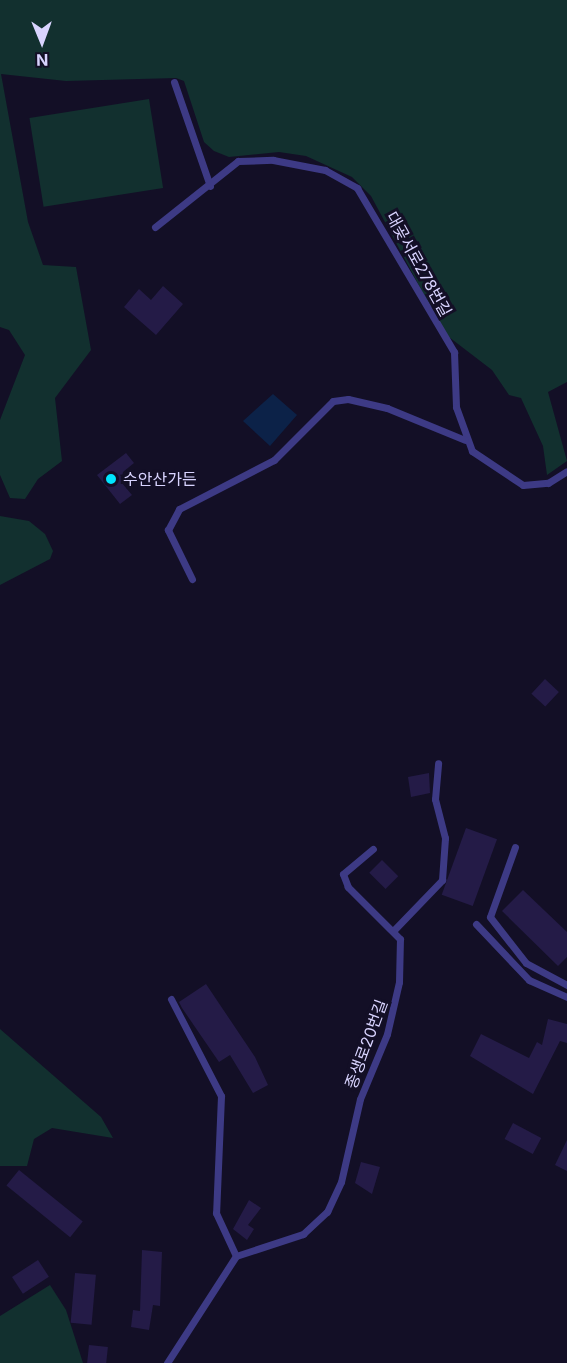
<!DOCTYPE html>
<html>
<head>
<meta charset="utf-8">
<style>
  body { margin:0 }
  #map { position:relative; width:567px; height:1363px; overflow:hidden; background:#130f26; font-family:Inter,"Noto Sans KR",sans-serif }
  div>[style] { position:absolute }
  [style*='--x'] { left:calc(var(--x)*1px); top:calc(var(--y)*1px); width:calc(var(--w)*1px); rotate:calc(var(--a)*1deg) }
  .green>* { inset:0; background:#12302f; transform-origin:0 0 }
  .water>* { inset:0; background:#0c2248 }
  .building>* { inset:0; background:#241b47; transform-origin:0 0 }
  .lane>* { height:7px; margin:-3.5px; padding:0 3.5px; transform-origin:3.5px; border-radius:3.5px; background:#3d3a85 }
  .dots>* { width:16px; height:16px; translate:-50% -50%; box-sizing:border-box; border:3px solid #130f26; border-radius:50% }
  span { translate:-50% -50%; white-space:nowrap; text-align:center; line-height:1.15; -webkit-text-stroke:6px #130f26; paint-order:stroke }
  .street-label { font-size:16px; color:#d9d4ff }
  .poi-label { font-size:16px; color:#d9d4ff }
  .left { translate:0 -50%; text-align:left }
  .north { position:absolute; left:12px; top:12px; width:60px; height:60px; -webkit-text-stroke:4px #130f26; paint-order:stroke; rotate:179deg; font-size:16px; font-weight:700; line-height:24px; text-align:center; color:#d9d4ff }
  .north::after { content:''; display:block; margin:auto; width:21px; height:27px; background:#d9d4ff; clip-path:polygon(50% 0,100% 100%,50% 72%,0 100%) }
</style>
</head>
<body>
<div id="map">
  <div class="green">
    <i style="clip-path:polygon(0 0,567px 0,567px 382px,548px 392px,567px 461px,547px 475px,543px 446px,521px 398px,509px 395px,492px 370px,445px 334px,371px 196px,352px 177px,306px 156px,279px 152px,229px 157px,214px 151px,204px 142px,184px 81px,176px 78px,66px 81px,1px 74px,28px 222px,43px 265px,76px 267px,91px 350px,55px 398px,62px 461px,38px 479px,25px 499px,10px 498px,0 475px,0 420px,25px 355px,9px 330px,0 327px)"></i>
    <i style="left:149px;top:99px;width:90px;height:121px;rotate:81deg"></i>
    <i style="clip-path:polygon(0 516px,29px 521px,45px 534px,53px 551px,50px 559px,0 585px)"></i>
    <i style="clip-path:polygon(0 1029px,101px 1117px,113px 1138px,52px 1128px,34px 1139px,27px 1166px,0 1166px)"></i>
    <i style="clip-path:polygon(50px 1285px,66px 1310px,83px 1363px,0 1363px,0 1316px)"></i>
  </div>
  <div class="water">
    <i style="clip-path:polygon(273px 394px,297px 415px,270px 446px,243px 421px)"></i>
  </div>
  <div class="building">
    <i style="clip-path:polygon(163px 286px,183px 304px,156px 335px,124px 307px,139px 289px,151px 300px)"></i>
    <i style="clip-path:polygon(126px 453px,134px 463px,123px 472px,121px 482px,132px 495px,120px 504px,97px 475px)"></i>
    <i style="left:545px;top:679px;width:19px;height:20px;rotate:43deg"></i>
    <i style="clip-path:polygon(429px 773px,430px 793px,411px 797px,408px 777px)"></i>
    <i style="left:466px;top:828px;width:33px;height:71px;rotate:20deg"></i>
    <i style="left:382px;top:860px;width:23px;height:18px;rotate:45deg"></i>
    <i style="clip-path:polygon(523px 890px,567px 932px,567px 957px,558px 966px,502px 911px)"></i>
    <i style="clip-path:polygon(206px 984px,255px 1057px,268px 1085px,253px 1093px,230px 1055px,219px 1062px,182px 1008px,179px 1002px)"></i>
    <i style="clip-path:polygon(548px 1019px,567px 1024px,567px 1043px,560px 1041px,533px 1094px,470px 1056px,481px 1034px,529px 1058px,537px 1042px,542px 1045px)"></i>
    <i style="left:513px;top:1123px;width:32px;height:18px;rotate:28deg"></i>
    <i style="clip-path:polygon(567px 1140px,567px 1171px,555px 1165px)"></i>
    <i style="clip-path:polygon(361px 1162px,380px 1167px,372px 1194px,355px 1183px)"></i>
    <i style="left:19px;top:1170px;width:82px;height:20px;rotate:39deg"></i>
    <i style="clip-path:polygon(249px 1200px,261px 1208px,248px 1225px,254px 1229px,247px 1240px,233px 1229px)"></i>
    <i style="clip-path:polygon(142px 1250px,162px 1252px,160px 1306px,153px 1305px,149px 1330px,131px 1327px,133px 1310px,140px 1311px)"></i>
    <i style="left:38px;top:1260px;width:20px;height:31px;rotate:57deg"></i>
    <i style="left:75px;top:1273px;width:21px;height:50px;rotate:5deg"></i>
    <i style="left:89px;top:1345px;width:19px;height:18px;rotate:6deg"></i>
  </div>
  <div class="lane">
    <i style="--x:174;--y:82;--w:110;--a:70.9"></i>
    <i style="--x:155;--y:227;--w:106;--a:-38.5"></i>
    <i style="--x:238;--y:161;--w:35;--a:-2"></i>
    <i style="--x:273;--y:160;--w:53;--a:10.9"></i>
    <i style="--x:325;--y:170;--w:37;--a:29"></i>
    <i style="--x:357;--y:188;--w:191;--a:59.4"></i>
    <i style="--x:454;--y:352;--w:55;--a:87.9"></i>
    <i style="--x:456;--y:407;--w:47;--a:70"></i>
    <i style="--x:472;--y:451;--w:61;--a:33.7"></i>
    <i style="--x:523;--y:485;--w:25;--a:-5"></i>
    <i style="--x:548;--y:483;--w:22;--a:-32"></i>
    <i style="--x:192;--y:579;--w:55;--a:-116.1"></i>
    <i style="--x:168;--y:530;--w:24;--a:-62"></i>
    <i style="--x:179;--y:509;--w:107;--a:-27.3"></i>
    <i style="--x:274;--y:460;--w:83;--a:-45"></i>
    <i style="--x:333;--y:401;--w:15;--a:-8"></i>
    <i style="--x:348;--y:399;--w:40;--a:13"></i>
    <i style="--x:387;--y:408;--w:84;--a:22.3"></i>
    <i style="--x:515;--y:847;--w:74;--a:109.7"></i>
    <i style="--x:490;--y:917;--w:58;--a:52"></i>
    <i style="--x:526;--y:963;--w:47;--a:28.2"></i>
    <i style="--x:476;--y:924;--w:77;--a:46.6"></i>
    <i style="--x:529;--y:980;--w:42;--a:24.1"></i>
    <i style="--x:393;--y:931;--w:71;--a:-46.1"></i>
    <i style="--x:442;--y:880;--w:42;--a:-85.9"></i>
    <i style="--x:445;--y:838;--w:40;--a:-104.4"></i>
    <i style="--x:435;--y:799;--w:36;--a:-85"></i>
    <i style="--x:171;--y:999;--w:109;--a:62.7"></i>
    <i style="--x:221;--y:1096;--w:117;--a:92.4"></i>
    <i style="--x:216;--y:1213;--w:47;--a:65.1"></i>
    <i style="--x:167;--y:1363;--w:127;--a:-57.2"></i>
    <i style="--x:236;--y:1256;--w:71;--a:-18.2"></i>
    <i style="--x:303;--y:1234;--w:33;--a:-43"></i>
    <i style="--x:327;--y:1212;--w:33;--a:-65"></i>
    <i style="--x:341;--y:1182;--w:85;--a:-77.1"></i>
    <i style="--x:360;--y:1099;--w:70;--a:-67.4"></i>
    <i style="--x:387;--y:1034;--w:53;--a:-77"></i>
    <i style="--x:399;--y:982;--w:43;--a:-88.7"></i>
    <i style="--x:400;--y:939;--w:74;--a:-135"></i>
    <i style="--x:348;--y:887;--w:14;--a:-111"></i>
    <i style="--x:343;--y:874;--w:39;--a:-40"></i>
  </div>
  <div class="dots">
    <i style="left:111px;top:479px;background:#00e5ff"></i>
  </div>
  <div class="street-label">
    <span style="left:419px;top:264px;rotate:61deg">대곶서로278번길</span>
    <span style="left:366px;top:1044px;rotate:-70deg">종생로20번길</span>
  </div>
  <div class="poi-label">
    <span class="left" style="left:123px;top:479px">수안산가든</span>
  </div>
  <div class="north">N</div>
</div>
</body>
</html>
